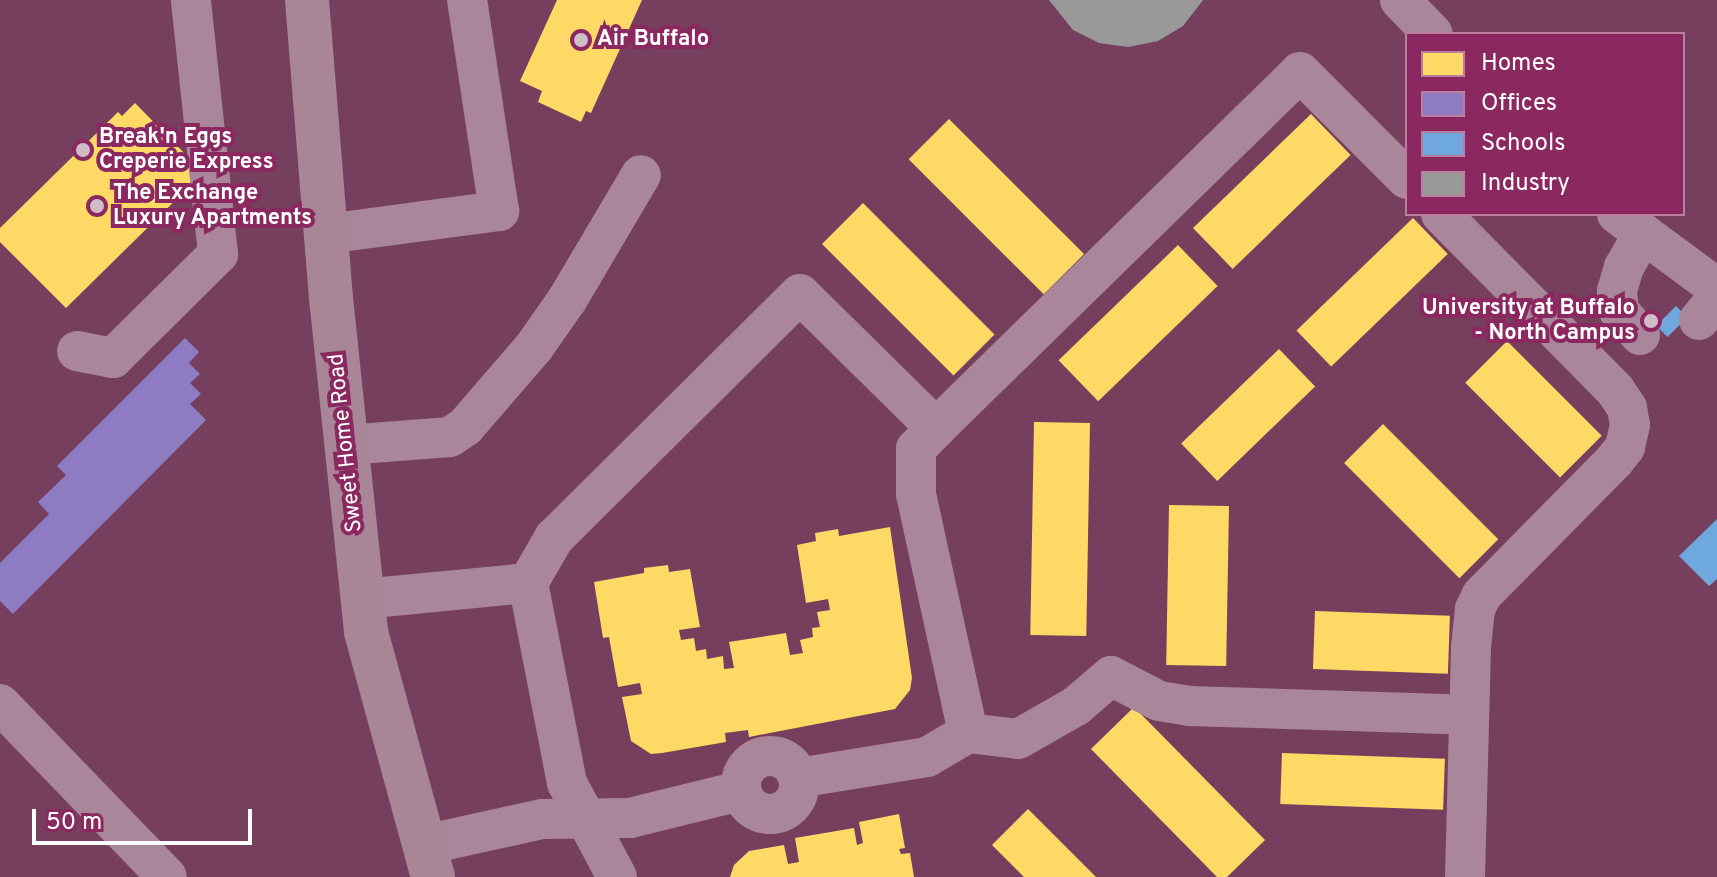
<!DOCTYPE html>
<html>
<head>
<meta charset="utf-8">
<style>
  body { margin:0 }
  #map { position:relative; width:1717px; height:877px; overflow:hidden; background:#763f5d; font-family:Overpass,sans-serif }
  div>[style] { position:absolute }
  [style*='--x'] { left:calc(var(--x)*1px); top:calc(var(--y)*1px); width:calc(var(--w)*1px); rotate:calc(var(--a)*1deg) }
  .homes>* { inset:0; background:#ffd966; transform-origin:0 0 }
  .offices>* { inset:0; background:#8e7cc3 }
  .schools>* { inset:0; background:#6fa8dc; transform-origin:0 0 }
  .industry>* { inset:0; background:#999 }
  .minor>* { height:40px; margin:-20px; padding:0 20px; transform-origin:20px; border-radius:20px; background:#a98699 }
  .minor>.ring { margin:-20px; padding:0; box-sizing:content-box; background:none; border:40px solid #a98699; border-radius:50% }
  .major>* { height:44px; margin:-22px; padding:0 22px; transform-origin:22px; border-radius:22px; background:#a98598 }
  .dots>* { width:22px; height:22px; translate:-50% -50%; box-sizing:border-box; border:4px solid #8c2860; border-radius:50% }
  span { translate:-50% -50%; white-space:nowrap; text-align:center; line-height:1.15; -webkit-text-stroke:8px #8c2860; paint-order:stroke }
  .poi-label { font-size:22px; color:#fff; font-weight:700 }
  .left { translate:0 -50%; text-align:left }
  .right { translate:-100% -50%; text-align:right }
  .street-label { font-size:22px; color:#fff }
  .legend { position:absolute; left:1405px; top:32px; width:280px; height:184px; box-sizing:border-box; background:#8c2860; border:2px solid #ba7ea0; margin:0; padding:10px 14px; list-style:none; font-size:24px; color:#fff }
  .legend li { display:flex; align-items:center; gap:16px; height:40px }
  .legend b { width:40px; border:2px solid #ba7ea0 }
  .scale { position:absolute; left:32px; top:809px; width:220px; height:36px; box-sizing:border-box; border:4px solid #fff; border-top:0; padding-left:10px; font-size:24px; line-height:28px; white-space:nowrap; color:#fff; -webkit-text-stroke:6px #8c2860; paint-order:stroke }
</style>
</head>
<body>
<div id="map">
  <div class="homes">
    <i style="clip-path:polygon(557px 0,642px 0,591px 113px,586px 111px,581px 122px,538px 102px,542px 91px,520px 81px)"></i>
    <i style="clip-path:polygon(135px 103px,194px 163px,193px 183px,66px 308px,0 242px,0 228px,118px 112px,122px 116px)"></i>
    <i style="left:1311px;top:114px;width:57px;height:164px;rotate:46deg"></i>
    <i style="left:949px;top:119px;width:191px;height:57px;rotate:45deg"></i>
    <i style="left:863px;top:203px;width:186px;height:58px;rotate:45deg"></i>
    <i style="left:1413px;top:218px;width:50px;height:162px;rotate:46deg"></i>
    <i style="left:1178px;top:245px;width:57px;height:166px;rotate:46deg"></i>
    <i style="left:1507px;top:341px;width:134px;height:59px;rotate:45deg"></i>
    <i style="left:1279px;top:349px;width:52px;height:136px;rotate:46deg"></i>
    <i style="left:1034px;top:422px;width:56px;height:213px;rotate:1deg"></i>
    <i style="left:1383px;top:424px;width:163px;height:55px;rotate:45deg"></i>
    <i style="left:1169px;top:505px;width:60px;height:160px;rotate:1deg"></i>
    <i style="clip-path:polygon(890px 527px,912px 678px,910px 690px,895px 709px,749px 737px,748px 730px,725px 733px,726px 742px,662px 753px,651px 754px,631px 741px,622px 697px,642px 694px,640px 683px,618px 687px,609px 637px,603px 638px,594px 582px,644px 573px,644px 568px,668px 565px,669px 572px,690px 569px,700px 627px,679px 630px,681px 640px,694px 638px,696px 651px,706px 649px,707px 659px,723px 656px,724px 669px,734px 668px,729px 642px,786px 633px,790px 655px,803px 653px,800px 640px,813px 637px,812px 628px,820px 627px,817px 612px,830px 610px,828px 599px,806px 603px,797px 545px,816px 541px,815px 533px,838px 529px,839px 536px)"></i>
    <i style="left:1315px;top:611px;width:135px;height:58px;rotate:2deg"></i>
    <i style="clip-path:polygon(1134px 707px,1265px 840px,1227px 877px,1217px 877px,1091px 749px)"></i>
    <i style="left:1282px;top:753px;width:163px;height:51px;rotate:2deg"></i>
    <i style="clip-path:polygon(1028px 809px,1096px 877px,1024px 877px,992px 845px)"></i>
    <i style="clip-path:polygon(899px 814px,905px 848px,899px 849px,901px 854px,910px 853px,914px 877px,730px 877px,734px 865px,749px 851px,784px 845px,788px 864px,799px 862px,795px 838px,854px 828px,857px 845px,863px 843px,859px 822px)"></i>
  </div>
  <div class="offices">
    <i style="clip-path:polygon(185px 338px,199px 352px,189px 363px,200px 374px,190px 383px,201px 394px,190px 404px,206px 420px,13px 614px,0 601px,0 563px,49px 514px,38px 502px,66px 475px,57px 466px)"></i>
  </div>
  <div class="schools">
    <i style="left:1676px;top:306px;width:16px;height:28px;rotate:45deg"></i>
    <i style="clip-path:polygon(1717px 519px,1717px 579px,1709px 586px,1679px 556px)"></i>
  </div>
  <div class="industry">
    <i style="clip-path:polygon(1049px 0,1203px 0,1183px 26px,1158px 41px,1128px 47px,1099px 43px,1073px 30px)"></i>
  </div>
  <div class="minor">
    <i style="--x:1400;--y:0;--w:47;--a:45.9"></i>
    <i style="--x:1441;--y:214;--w:247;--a:45.3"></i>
    <i style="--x:1615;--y:390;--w:22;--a:56"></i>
    <i style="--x:1627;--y:408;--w:17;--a:80"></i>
    <i style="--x:1630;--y:425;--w:23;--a:103"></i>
    <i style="--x:1625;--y:447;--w:16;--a:128"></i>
    <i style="--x:1615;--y:460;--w:190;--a:134.6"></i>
    <i style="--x:1482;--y:595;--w:16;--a:117"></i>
    <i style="--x:1475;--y:609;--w:39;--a:96"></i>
    <i style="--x:1471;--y:648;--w:229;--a:91.5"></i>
    <i style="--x:1617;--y:214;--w:124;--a:36.5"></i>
    <i style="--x:326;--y:234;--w:175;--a:-7.6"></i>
    <i style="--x:499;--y:211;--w:213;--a:-98.6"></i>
    <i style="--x:1699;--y:320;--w:28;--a:-51"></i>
    <i style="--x:1640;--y:335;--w:32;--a:-131"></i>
    <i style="--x:1619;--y:311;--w:20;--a:-96"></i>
    <i style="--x:1617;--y:291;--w:25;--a:-74"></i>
    <i style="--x:1624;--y:267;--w:36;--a:-60"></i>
    <i style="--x:77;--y:351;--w:37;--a:11"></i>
    <i style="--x:113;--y:358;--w:148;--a:-44.7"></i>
    <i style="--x:218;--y:254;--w:255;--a:-96.1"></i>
    <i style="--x:936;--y:428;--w:29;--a:134"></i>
    <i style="--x:916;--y:449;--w:45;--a:90"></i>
    <i style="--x:916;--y:494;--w:245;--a:77.7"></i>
    <i style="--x:346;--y:445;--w:104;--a:-4.4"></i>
    <i style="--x:450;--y:437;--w:18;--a:-34"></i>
    <i style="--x:465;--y:427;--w:106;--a:-49.2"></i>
    <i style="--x:534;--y:347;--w:57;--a:-54.9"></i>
    <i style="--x:567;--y:300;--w:145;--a:-59.4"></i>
    <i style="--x:362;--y:599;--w:167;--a:-5.5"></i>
    <i style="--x:0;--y:704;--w:240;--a:46"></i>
    <i class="ring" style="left:741px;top:756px;width:18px;height:18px"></i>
    <i style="--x:798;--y:778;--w:131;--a:-9.2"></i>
    <i style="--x:927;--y:757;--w:48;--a:-30.3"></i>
    <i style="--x:968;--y:733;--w:50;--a:6.8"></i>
    <i style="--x:1018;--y:739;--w:67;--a:-29.6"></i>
    <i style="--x:1076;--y:706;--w:46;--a:-40.6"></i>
    <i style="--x:1111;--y:676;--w:54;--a:27.5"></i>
    <i style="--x:1159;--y:701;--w:30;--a:9"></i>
    <i style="--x:1189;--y:706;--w:279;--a:1.8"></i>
    <i style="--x:424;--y:845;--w:121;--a:-12.4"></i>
    <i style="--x:542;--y:819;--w:88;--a:-0.7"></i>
    <i style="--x:630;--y:818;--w:113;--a:-13.8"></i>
    <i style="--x:617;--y:877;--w:106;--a:-118"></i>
    <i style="--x:567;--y:783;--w:204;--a:-101"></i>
    <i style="--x:528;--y:583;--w:52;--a:-60"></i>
    <i style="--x:554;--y:538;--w:346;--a:-44.8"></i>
    <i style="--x:800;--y:294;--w:191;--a:44.6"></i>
    <i style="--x:936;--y:428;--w:509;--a:-44.36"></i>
    <i style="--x:1300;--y:72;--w:151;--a:45"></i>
  </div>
  <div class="major">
    <i style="--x:307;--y:0;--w:299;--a:85.4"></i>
    <i style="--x:331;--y:298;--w:336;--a:84"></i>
    <i style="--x:366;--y:632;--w:254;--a:74.7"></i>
  </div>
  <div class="dots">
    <i style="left:581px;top:40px;background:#cfbcc6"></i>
    <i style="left:83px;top:150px;background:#cfbcc6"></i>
    <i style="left:97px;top:206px;background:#cfbcc6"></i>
    <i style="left:1651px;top:321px;background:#cfbcc6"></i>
  </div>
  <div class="poi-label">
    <span class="left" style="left:597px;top:40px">Air Buffalo</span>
    <span class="left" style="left:99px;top:150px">Break'n Eggs<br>Creperie Express</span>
    <span class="left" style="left:113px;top:206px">The Exchange<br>Luxury Apartments</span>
    <span class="right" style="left:1635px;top:321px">University at Buffalo<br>- North Campus</span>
  </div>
  <div class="street-label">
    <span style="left:346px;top:443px;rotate:-96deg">Sweet Home Road</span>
  </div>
  <ul class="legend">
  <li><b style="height:22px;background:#ffd966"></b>Homes</li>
  <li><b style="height:22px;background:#8e7cc3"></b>Offices</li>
  <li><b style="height:22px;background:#6fa8dc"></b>Schools</li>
  <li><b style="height:22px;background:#999"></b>Industry</li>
  </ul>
  <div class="scale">50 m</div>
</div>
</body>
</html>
